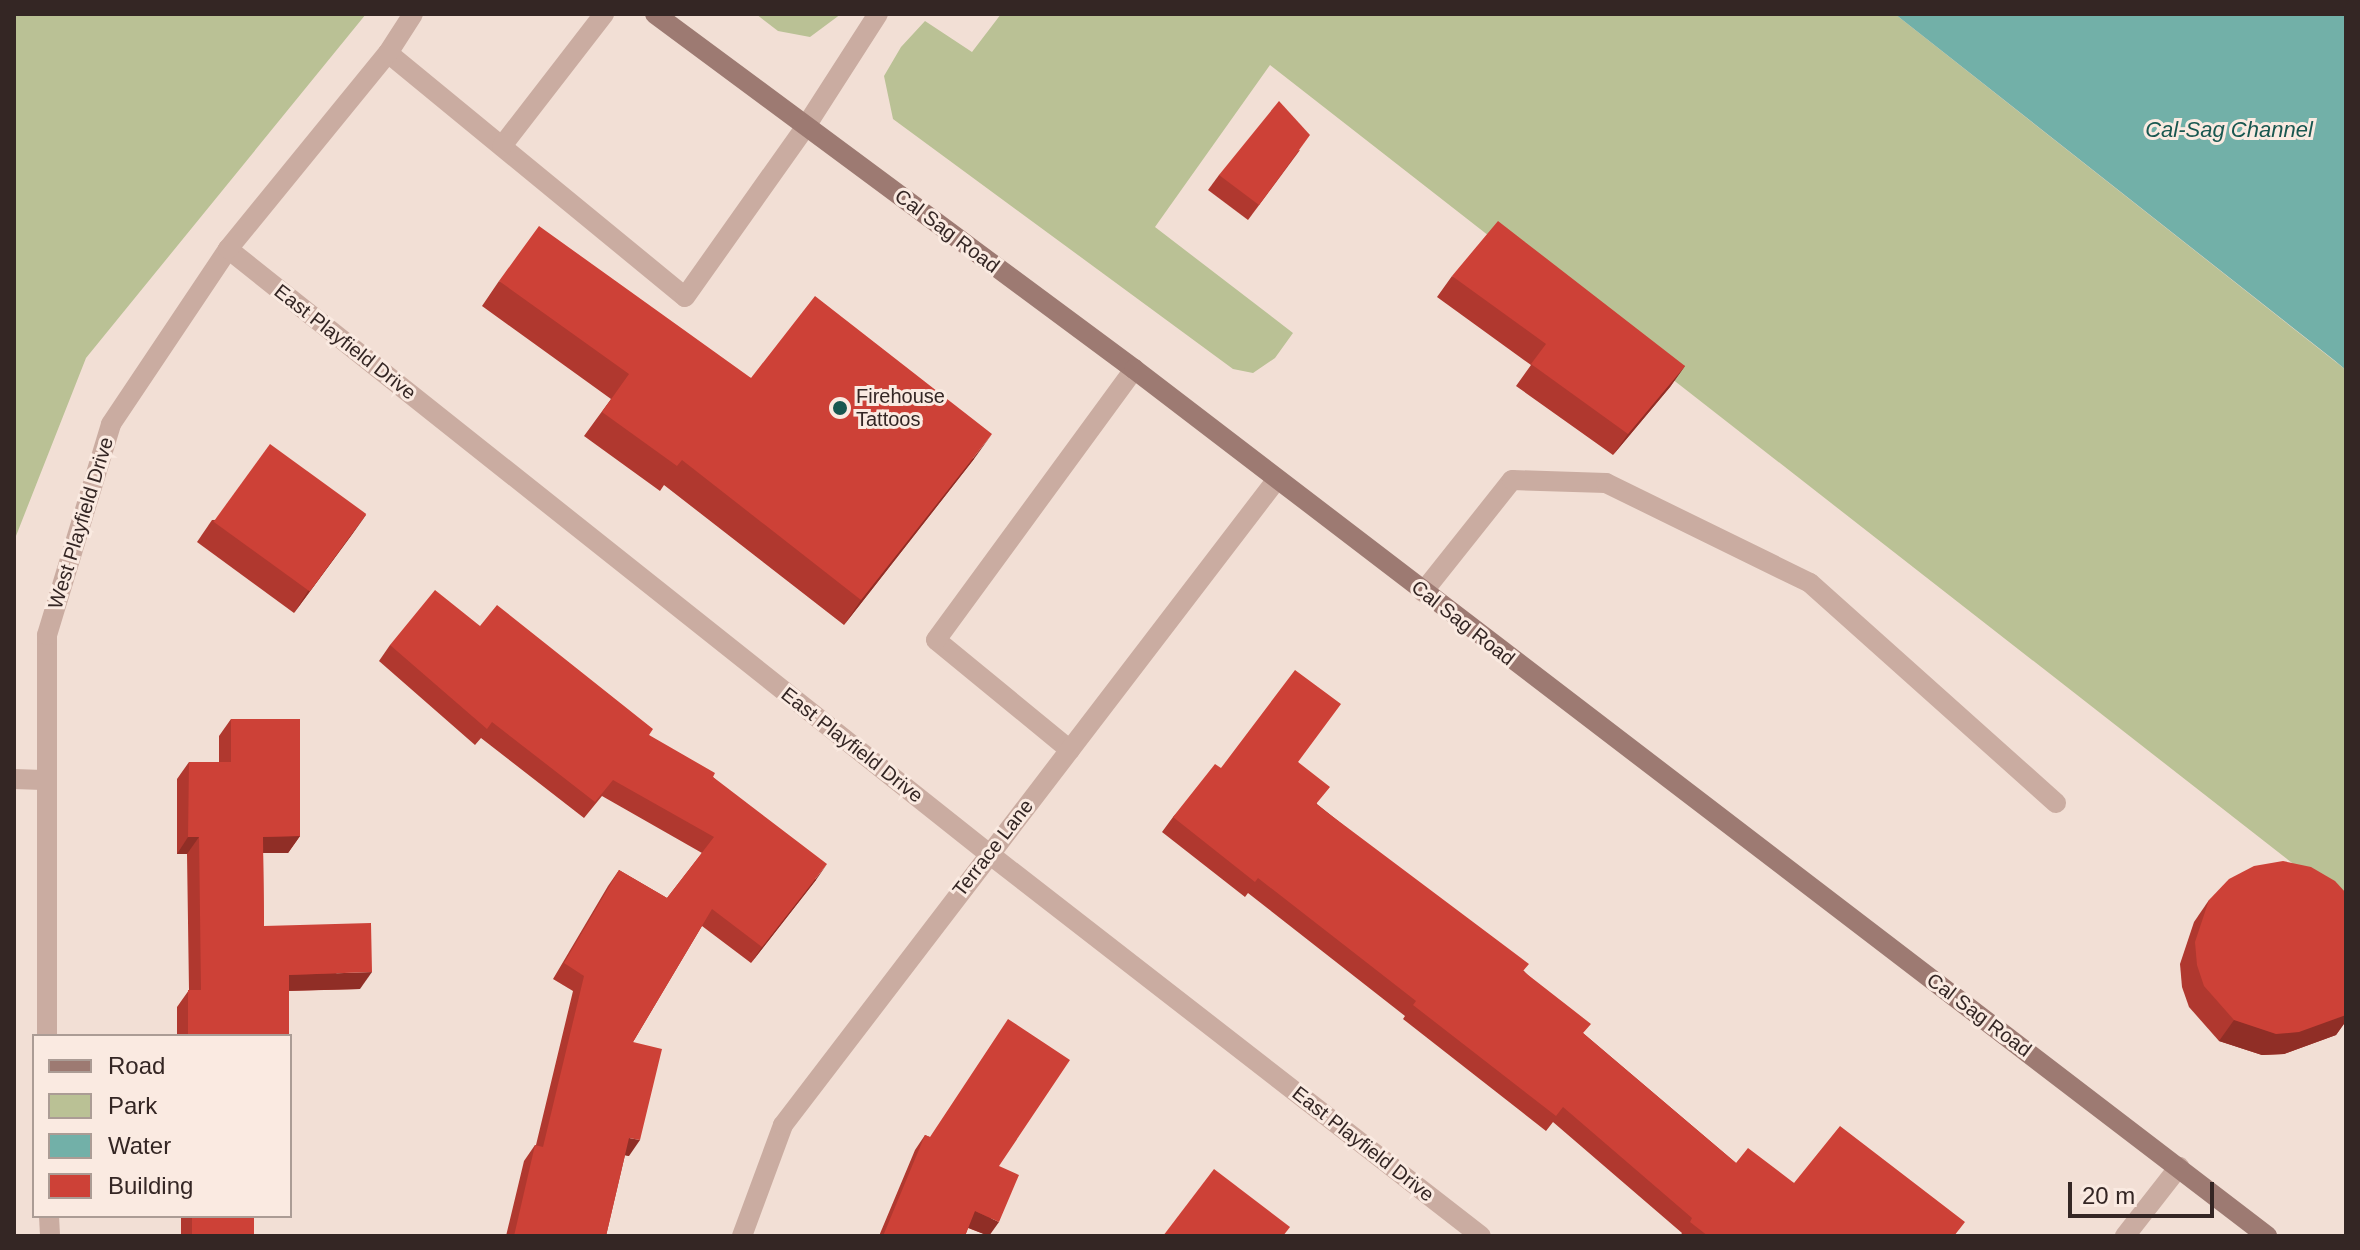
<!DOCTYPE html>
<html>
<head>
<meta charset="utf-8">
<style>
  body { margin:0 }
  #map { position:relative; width:2360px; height:1250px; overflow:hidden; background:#f2dfd5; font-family:Arial,sans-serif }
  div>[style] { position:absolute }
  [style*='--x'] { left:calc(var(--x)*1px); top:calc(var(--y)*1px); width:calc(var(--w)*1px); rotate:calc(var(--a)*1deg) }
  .green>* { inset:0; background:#bac195 }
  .water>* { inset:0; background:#72b0a8 }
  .service>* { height:20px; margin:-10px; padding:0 10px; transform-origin:10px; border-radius:10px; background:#caaca1 }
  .minor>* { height:20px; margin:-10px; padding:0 10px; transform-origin:10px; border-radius:10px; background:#caaca1 }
  .secondary>* { height:20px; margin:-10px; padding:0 10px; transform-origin:10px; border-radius:10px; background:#9d7a72 }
  .wall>* { inset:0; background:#b0382f; transform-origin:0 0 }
  .shaded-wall>* { inset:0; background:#902e26 }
  .building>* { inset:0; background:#cd4137; transform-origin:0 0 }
  .dots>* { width:22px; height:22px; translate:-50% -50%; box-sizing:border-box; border:4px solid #faeae1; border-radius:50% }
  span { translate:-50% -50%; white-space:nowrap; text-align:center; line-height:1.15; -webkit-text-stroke:6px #faeae1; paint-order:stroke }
  .street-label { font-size:20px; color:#342624 }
  .poi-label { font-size:20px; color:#342624 }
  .left { translate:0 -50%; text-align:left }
  .water-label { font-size:22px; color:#185750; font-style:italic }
  .frame { position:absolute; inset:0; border:16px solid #342624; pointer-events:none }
  .legend { position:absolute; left:32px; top:1034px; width:260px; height:184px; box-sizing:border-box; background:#faeae1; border:2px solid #ab9c95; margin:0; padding:10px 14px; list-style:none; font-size:24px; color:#342624 }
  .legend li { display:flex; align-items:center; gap:16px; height:40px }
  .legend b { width:40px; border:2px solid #ab9c95 }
  .scale { position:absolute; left:2068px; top:1182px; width:146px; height:36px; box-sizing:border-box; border:4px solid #342624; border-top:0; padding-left:10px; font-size:24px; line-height:28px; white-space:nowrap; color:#342624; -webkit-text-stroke:6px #faeae1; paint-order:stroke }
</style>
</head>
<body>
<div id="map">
  <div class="green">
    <i style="clip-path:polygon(14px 14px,366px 14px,86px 358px,14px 541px)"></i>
    <i style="clip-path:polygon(756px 14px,841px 14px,810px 37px,778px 31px)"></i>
    <i style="clip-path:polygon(1001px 14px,1895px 14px,2346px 370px,2346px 905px,1270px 65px,1155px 227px,1293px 333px,1275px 358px,1253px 373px,1233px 369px,893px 119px,884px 76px,901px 47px,925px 21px,972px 52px)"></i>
  </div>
  <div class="water">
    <i style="clip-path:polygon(1895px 14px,2346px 14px,2346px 370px,2334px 360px)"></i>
  </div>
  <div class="service">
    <i style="--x:388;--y:53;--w:384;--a:39.4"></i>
    <i style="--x:685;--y:297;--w:209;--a:-54.7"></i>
    <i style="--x:806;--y:126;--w:133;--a:-57.3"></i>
    <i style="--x:502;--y:146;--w:167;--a:-52.3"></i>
    <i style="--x:1423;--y:592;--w:143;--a:-51.5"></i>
    <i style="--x:1512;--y:480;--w:94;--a:1.8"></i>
    <i style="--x:1606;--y:483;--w:227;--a:26.1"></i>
    <i style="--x:1810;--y:583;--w:330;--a:41.8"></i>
    <i style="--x:1070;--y:750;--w:173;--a:-140.6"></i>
    <i style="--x:936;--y:640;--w:336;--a:-53.8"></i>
    <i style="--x:14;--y:779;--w:29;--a:2"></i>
  </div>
  <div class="minor">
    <i style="--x:228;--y:249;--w:971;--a:38.48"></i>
    <i style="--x:988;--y:853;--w:624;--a:37.84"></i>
    <i style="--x:47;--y:1036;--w:401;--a:-90"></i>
    <i style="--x:47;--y:635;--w:220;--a:-73.1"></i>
    <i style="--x:111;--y:424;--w:211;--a:-56.2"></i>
    <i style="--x:228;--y:249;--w:253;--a:-50.8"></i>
    <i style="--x:388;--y:53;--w:46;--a:-57.3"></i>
    <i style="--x:49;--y:1216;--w:20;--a:87"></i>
    <i style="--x:742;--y:1236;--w:118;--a:-69.7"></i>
    <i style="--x:783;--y:1125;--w:813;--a:-52.59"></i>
    <i style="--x:2125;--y:1236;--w:88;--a:-52"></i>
  </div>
  <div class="secondary">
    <i style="--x:655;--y:14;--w:596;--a:36.54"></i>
    <i style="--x:1134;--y:369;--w:1427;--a:37.42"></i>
  </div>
  <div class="wall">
    <i style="clip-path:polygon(1300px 150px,1248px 220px,1208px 190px,1219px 175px)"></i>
    <i style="clip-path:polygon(1452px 276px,1685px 366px,1670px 387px,1613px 455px,1516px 386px,1531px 365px,1437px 297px)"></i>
    <i style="clip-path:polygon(499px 281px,751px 378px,974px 459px,844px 625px,664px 485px,660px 491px,584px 436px,611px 399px,482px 306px)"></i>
    <i style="clip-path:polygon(366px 515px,294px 613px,197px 542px,212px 520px)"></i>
    <i style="clip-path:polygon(480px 626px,713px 777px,816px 880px,751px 963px,702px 926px,633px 1042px,629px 1156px,625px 1155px,606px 1236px,506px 1236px,524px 1161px,535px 1145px,536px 1145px,573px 991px,553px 979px,608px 886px,619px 870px,667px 898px,702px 853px,602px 796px,584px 818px,481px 738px,475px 745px,379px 661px,390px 645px)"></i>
    <i style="clip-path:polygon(231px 719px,300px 836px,288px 853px,263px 853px,264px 926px,360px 989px,289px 991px,289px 1036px,177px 1036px,177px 1007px,189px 990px,187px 854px,177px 854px,177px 779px,189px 762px,219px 762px,219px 736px)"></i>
    <i style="clip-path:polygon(1298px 762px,1317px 804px,1524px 971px,1584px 1034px,1736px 1163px,1794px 1183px,1955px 1236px,1680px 1236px,1682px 1233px,1553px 1122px,1546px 1131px,1403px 1019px,1405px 1016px,1248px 893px,1245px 897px,1162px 832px,1173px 817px,1221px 768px)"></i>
    <i style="clip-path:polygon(2346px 893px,2346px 1021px,2336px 1035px,2284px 1054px,2262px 1055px,2219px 1041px,2189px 1007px,2182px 987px,2180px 964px,2194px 922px,2209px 900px)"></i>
    <i style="clip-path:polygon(925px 1135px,999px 1166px,989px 1236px,968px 1228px,965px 1236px,879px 1236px,915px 1150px)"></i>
    <i style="left:181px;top:1216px;width:73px;height:20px"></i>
  </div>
  <div class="shaded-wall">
    <i style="clip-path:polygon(1685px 366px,1670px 387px,1613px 455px,1628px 434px)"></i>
    <i style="clip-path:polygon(992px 434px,974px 459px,844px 625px,861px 600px)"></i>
    <i style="clip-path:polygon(366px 515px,351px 536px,294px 613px,308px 591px)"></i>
    <i style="clip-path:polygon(300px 836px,288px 853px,251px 853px,263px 837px)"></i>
    <i style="clip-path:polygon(188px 837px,199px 837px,187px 854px,177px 854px)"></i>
    <i style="clip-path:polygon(827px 864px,816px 880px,751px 963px,762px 947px)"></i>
    <i style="clip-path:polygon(372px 972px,360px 989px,277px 991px,289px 975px)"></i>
    <i style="clip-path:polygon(2346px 1015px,2346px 1021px,2336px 1035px,2284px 1054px,2262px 1055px,2219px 1041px,2234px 1020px)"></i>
    <i style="clip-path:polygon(629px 1138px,640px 1140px,629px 1156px,618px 1154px)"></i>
    <i style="clip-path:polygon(975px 1211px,999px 1222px,989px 1236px,964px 1226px)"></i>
  </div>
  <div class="building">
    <i style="clip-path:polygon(1279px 101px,1310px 135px,1259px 205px,1219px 175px)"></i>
    <i style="clip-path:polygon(1498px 221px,1685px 366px,1628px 434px,1531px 364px,1546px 344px,1452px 276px)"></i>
    <i style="clip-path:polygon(539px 226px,751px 378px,815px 296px,992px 434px,861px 600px,682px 460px,677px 466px,602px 412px,629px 374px,499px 281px)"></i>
    <i style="left:270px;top:444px;width:119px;height:96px;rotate:36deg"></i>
    <i style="clip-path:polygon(435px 590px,480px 626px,497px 605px,653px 729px,649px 735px,715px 773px,713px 777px,827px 864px,762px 947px,712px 909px,633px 1042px,662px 1049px,640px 1140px,629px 1138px,606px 1236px,514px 1236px,535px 1145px,543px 1147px,584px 976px,564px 963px,619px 870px,667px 898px,714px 837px,613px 780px,595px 802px,492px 722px,487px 729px,390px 645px)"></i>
    <i style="clip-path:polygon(1295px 670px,1341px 704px,1298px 762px,1330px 787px,1316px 804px,1529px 964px,1523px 971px,1591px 1024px,1583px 1033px,1736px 1163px,1748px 1148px,1794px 1183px,1840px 1126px,1965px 1222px,1954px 1236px,1708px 1236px,1690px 1222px,1692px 1218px,1563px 1107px,1556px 1116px,1413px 1005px,1416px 1001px,1258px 878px,1255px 882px,1173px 817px,1215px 764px,1221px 768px)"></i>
    <i style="clip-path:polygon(231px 719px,300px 719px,300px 836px,263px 837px,264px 926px,371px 923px,372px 972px,289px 975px,289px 1036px,188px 1036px,188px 990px,201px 990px,199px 837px,188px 837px,189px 762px,231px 762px)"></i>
    <i style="clip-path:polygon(2283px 861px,2311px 867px,2335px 881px,2346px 893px,2346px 1015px,2299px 1032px,2276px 1034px,2234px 1020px,2204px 986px,2197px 965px,2195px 942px,2209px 900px,2229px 879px,2254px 866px)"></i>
    <i style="clip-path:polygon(1008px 1019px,1070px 1060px,999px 1166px,1019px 1175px,999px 1222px,975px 1211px,965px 1236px,883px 1236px,925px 1135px,930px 1137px)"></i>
    <i style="clip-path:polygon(1214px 1169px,1290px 1227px,1283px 1236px,1163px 1236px)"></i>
    <i style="left:192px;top:1216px;width:62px;height:20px"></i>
  </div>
  <div class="dots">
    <i style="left:840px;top:408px;background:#185750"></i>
  </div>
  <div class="street-label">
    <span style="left:947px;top:231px;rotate:37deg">Cal Sag Road</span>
    <span style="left:345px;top:342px;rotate:38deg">East Playfield Drive</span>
    <span style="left:81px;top:523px;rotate:-73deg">West Playfield Drive</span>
    <span style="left:1463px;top:623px;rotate:38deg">Cal Sag Road</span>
    <span style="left:852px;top:745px;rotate:38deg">East Playfield Drive</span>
    <span style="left:993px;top:848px;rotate:-52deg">Terrace Lane</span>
    <span style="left:1979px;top:1015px;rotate:37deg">Cal Sag Road</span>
    <span style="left:1363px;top:1144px;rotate:38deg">East Playfield Drive</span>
  </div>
  <div class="poi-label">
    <span class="left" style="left:856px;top:408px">Firehouse<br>Tattoos</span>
  </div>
  <div class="water-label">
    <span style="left:2229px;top:130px">Cal-Sag Channel</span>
  </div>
  <div class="frame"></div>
  <ul class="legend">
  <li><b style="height:10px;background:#9d7a72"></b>Road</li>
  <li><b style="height:22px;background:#bac195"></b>Park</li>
  <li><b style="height:22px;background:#72b0a8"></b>Water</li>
  <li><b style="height:22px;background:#cd4137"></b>Building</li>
  </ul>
  <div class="scale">20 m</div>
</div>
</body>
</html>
